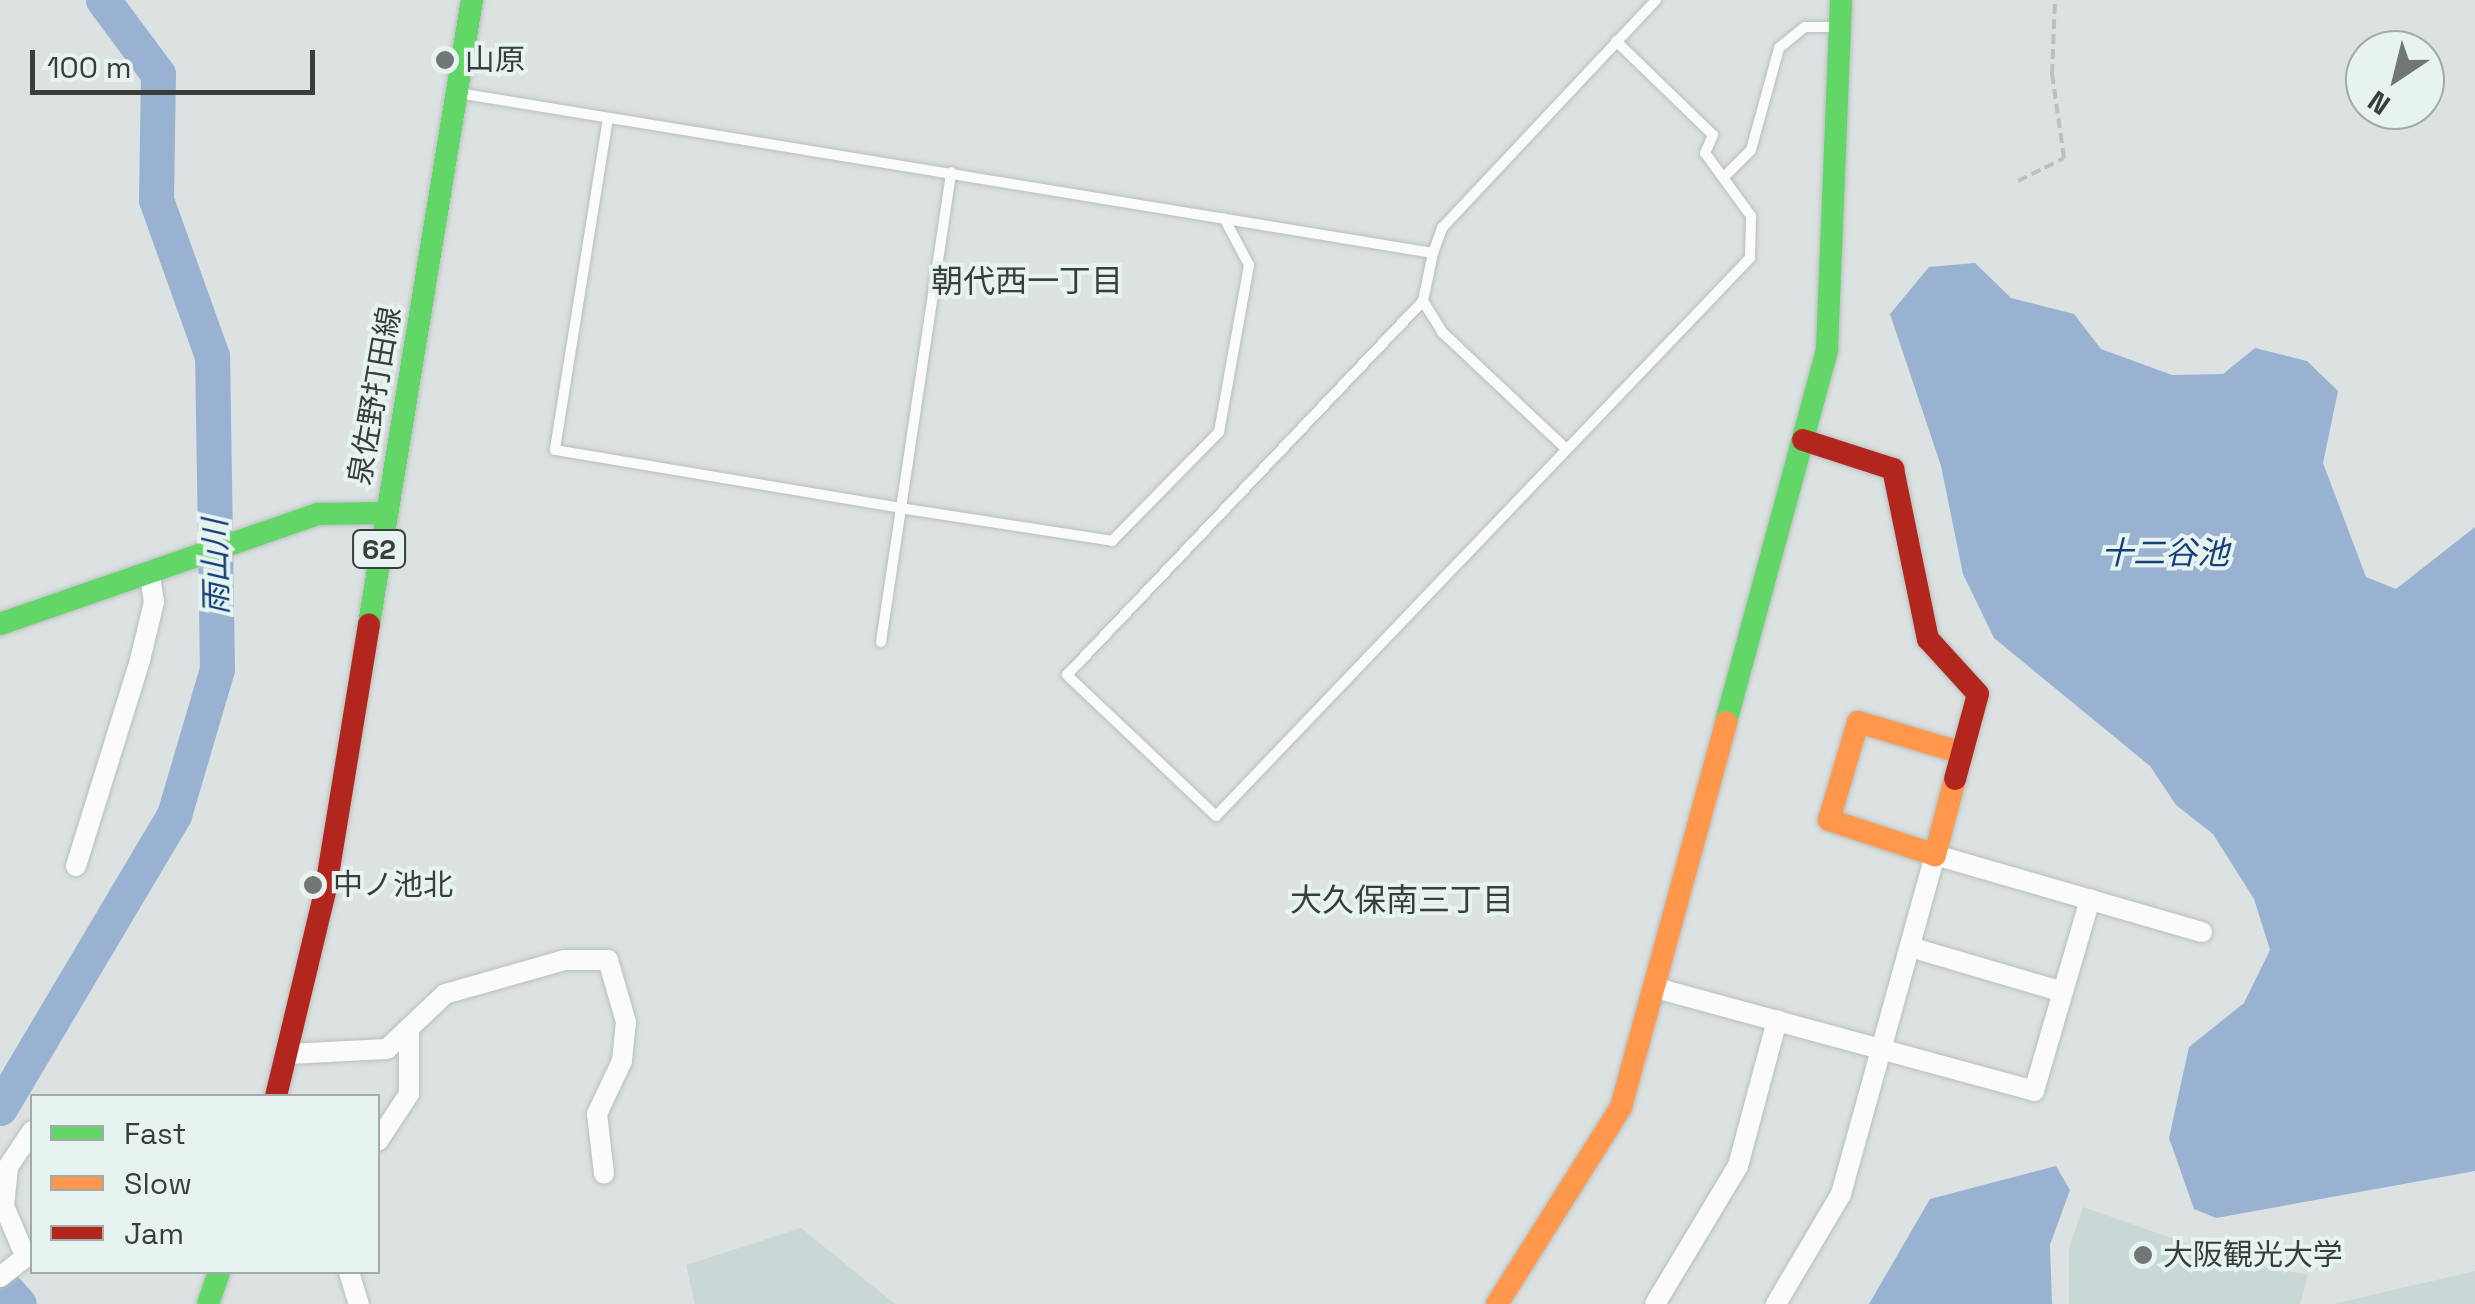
<!DOCTYPE html>
<html>
<head>
<meta charset="utf-8">
<style>
  body { margin:0 }
  #map { position:relative; width:2475px; height:1304px; overflow:hidden; background:#dbe2e1; font-family:"Space Grotesk","Noto Sans JP",sans-serif }
  div>[style] { position:absolute }
  [style*='--x'] { left:calc(var(--x)*1px); top:calc(var(--y)*1px); width:calc(var(--w)*1px); rotate:calc(var(--a)*1deg) }
  .built>* { inset:0; background:#c9d8d6 }
  .water>* { inset:0; background:#99b2d2 }
  .river>* { height:35px; margin:-17.5px; padding:0 17.5px; transform-origin:17.5px; border-radius:17.5px; background:#99b2d2 }
  .path>* { height:4px; margin-top:-2px; transform-origin:0; background:repeating-linear-gradient(90deg,#bdc0c0 0 10px,transparent 0 15px) }
  .roads { filter:drop-shadow(0 0 2px #b9bfbe) drop-shadow(0 0 2px #b9bfbe) }
  .lane>* { height:10px; margin:-5px; padding:0 5px; transform-origin:5px; border-radius:5px; background:#fafbfa }
  .street>* { height:20px; margin:-10px; padding:0 10px; transform-origin:10px; border-radius:10px; background:#fafbfa }
  .fast>* { height:22px; margin:-11px; padding:0 11px; transform-origin:11px; border-radius:11px; background:#63d668 }
  .slow>* { height:22px; margin:-11px; padding:0 11px; transform-origin:11px; border-radius:11px; background:#ff974d }
  .jam>* { height:22px; margin:-11px; padding:0 11px; transform-origin:11px; border-radius:11px; background:#b3261e }
  .dots>* { width:28px; height:28px; translate:-50% -50%; box-sizing:border-box; border:5px solid #e6f3f1; border-radius:50% }
  span { translate:-50% -50%; white-space:nowrap; text-align:center; line-height:1.15; -webkit-text-stroke:8px #e6f3f1; paint-order:stroke }
  .shield-label span { padding:2px 8px; background:#e6f3f1; border:2px solid; border-radius:8px; -webkit-text-stroke-width:0 }
  .shield-label { font-size:28px; color:#393e3d; font-weight:700 }
  .poi-label { font-size:30px; color:#393e3d }
  .left { translate:0 -50%; text-align:left }
  .street-label { font-size:30px; color:#393e3d }
  .neighbourhood-label { font-size:32px; color:#393e3d }
  .water-label { font-size:32px; color:#143f77; font-style:italic }
  .legend { position:absolute; left:30px; top:1094px; width:350px; height:180px; box-sizing:border-box; background:#e6f3f1; border:2px solid #a1aba9; margin:0; padding:12px 18px; list-style:none; font-size:30px; color:#393e3d }
  .legend li { display:flex; align-items:center; gap:20px; height:50px }
  .legend b { width:50px; border:2px solid #a1aba9 }
  .north { position:absolute; left:2345px; top:30px; width:100px; height:100px; box-sizing:border-box; background:#e6f3f1; border:2px solid #a1aba9; border-radius:50%; rotate:215deg; font-size:28px; font-weight:700; line-height:40px; text-align:center; color:#393e3d }
  .north::after { content:''; display:block; margin:auto; width:35px; height:45px; background:#727776; clip-path:polygon(50% 0,100% 100%,50% 72%,0 100%) }
  .scale { position:absolute; left:30px; top:50px; width:285px; height:45px; box-sizing:border-box; border:5px solid #393e3d; border-top:0; padding-left:12px; font-size:30px; line-height:35px; white-space:nowrap; color:#393e3d; -webkit-text-stroke:8px #e6f3f1; paint-order:stroke }
</style>
</head>
<body>
<div id="map">
  <div class="built">
    <i style="clip-path:polygon(2083px 1207px,2240px 1262px,2308px 1275px,2300px 1304px,2069px 1304px,2069px 1248px)"></i>
    <i style="clip-path:polygon(801px 1228px,895px 1304px,695px 1304px,686px 1265px)"></i>
    <i style="clip-path:polygon(2475px 1271px,2475px 1304px,2333px 1304px)"></i>
  </div>
  <div class="water">
    <i style="clip-path:polygon(1975px 263px,2011px 298px,2074px 314px,2101px 349px,2172px 375px,2223px 374px,2255px 348px,2307px 361px,2338px 391px,2323px 463px,2366px 577px,2396px 589px,2475px 527px,2475px 1171px,2216px 1218px,2194px 1209px,2169px 1138px,2189px 1047px,2244px 1003px,2270px 950px,2254px 899px,2213px 834px,2176px 805px,2150px 766px,1994px 638px,1963px 574px,1941px 466px,1890px 314px,1929px 267px)"></i>
    <i style="clip-path:polygon(2056px 1166px,2070px 1190px,2050px 1245px,2052px 1304px,1869px 1304px,1930px 1199px)"></i>
  </div>
  <div class="river">
    <i style="--x:0;--y:1108;--w:341;--a:-59.3"></i>
    <i style="--x:174;--y:815;--w:152;--a:-73.6"></i>
    <i style="--x:217;--y:669;--w:313;--a:-90.9"></i>
    <i style="--x:212;--y:356;--w:166;--a:-109.7"></i>
    <i style="--x:156;--y:200;--w:126;--a:-89.1"></i>
    <i style="--x:158;--y:74;--w:92;--a:-126.6"></i>
    <i style="--x:0;--y:1283;--w:28;--a:48"></i>
  </div>
  <div class="path">
    <i style="--x:2018;--y:181;--w:51;--a:-26.6"></i>
    <i style="--x:2064;--y:158;--w:85;--a:-98.1"></i>
    <i style="--x:2052;--y:74;--w:74;--a:-87.7"></i>
  </div>
  <div class="roads">
    <div class="lane">
      <i style="--x:458;--y:93;--w:988;--a:9.32"></i>
      <i style="--x:1433;--y:253;--w:27;--a:-70"></i>
      <i style="--x:1442;--y:228;--w:313;--a:-46.8"></i>
      <i style="--x:608;--y:118;--w:336;--a:99.1"></i>
      <i style="--x:555;--y:450;--w:350;--a:9.5"></i>
      <i style="--x:900;--y:508;--w:215;--a:8.8"></i>
      <i style="--x:1112;--y:541;--w:153;--a:-45.5"></i>
      <i style="--x:1219;--y:432;--w:170;--a:-79.8"></i>
      <i style="--x:1249;--y:265;--w:53;--a:-118"></i>
      <i style="--x:1724;--y:177;--w:38;--a:-45"></i>
      <i style="--x:1751;--y:150;--w:106;--a:-74.6"></i>
      <i style="--x:1779;--y:48;--w:33;--a:-39"></i>
      <i style="--x:1805;--y:27;--w:32;--a:0"></i>
      <i style="--x:1433;--y:253;--w:49;--a:101.8"></i>
      <i style="--x:1423;--y:301;--w:516;--a:133.59"></i>
      <i style="--x:1067;--y:675;--w:205;--a:43.4"></i>
      <i style="--x:1216;--y:816;--w:772;--a:-46.26"></i>
      <i style="--x:1750;--y:258;--w:42;--a:-88.6"></i>
      <i style="--x:1751;--y:216;--w:78;--a:-126.1"></i>
      <i style="--x:1705;--y:153;--w:20;--a:-66"></i>
      <i style="--x:1713;--y:135;--w:135;--a:-135.9"></i>
      <i style="--x:1423;--y:301;--w:36;--a:58"></i>
      <i style="--x:1442;--y:332;--w:168;--a:43.3"></i>
      <i style="--x:881;--y:642;--w:475;--a:-81.5"></i>
    </div>
    <div class="street">
      <i style="--x:76;--y:866;--w:216;--a:-72.7"></i>
      <i style="--x:140;--y:660;--w:60;--a:-76.4"></i>
      <i style="--x:154;--y:602;--w:30;--a:-99"></i>
      <i style="--x:1910;--y:947;--w:159;--a:16.4"></i>
      <i style="--x:1656;--y:988;--w:392;--a:15.2"></i>
      <i style="--x:2034;--y:1091;--w:200;--a:-73.7"></i>
      <i style="--x:288;--y:1054;--w:99;--a:-2.9"></i>
      <i style="--x:387;--y:1049;--w:80;--a:-43.5"></i>
      <i style="--x:445;--y:994;--w:124;--a:-15.9"></i>
      <i style="--x:564;--y:960;--w:44;--a:0"></i>
      <i style="--x:608;--y:960;--w:65;--a:73.8"></i>
      <i style="--x:626;--y:1022;--w:39;--a:96"></i>
      <i style="--x:622;--y:1061;--w:59;--a:115.3"></i>
      <i style="--x:597;--y:1114;--w:60;--a:83.3"></i>
      <i style="--x:378;--y:1141;--w:56;--a:-56.6"></i>
      <i style="--x:409;--y:1094;--w:62;--a:-90"></i>
      <i style="--x:24;--y:1253;--w:51;--a:-113.1"></i>
      <i style="--x:4;--y:1206;--w:39;--a:-84"></i>
      <i style="--x:8;--y:1167;--w:43;--a:-56.3"></i>
      <i style="--x:349;--y:1272;--w:34;--a:73"></i>
      <i style="--x:0;--y:1277;--w:41;--a:-38"></i>
      <i style="--x:1655;--y:1304;--w:161;--a:-59"></i>
      <i style="--x:1738;--y:1166;--w:151;--a:-75"></i>
      <i style="--x:1776;--y:1304;--w:128;--a:-59.4"></i>
      <i style="--x:1841;--y:1194;--w:352;--a:-74.5"></i>
      <i style="--x:1935;--y:855;--w:278;--a:16.1"></i>
    </div>
    <div class="fast">
      <i style="--x:0;--y:624;--w:336;--a:-19.1"></i>
      <i style="--x:317;--y:514;--w:67;--a:-0.9"></i>
      <i style="--x:369;--y:624;--w:632;--a:-80.63"></i>
      <i style="--x:1726;--y:722;--w:386;--a:-74.8"></i>
      <i style="--x:1827;--y:349;--w:349;--a:-87.7"></i>
      <i style="--x:208;--y:1304;--w:34;--a:-71"></i>
    </div>
    <div class="slow">
      <i style="--x:1955;--y:779;--w:79;--a:104.7"></i>
      <i style="--x:1935;--y:855;--w:112;--a:-161.7"></i>
      <i style="--x:1829;--y:820;--w:102;--a:-73.5"></i>
      <i style="--x:1858;--y:722;--w:109;--a:16.6"></i>
      <i style="--x:1497;--y:1304;--w:233;--a:-57.8"></i>
      <i style="--x:1621;--y:1107;--w:399;--a:-74.7"></i>
    </div>
    <div class="jam">
      <i style="--x:1803;--y:440;--w:95;--a:17.9"></i>
      <i style="--x:1893;--y:469;--w:174;--a:78.4"></i>
      <i style="--x:1928;--y:639;--w:74;--a:47.7"></i>
      <i style="--x:1978;--y:694;--w:88;--a:105.1"></i>
      <i style="--x:276;--y:1096;--w:215;--a:-76.5"></i>
      <i style="--x:326;--y:887;--w:266;--a:-80.7"></i>
    </div>
  </div>
  <div class="dots">
    <i style="left:445px;top:60px;background:#727776"></i>
    <i style="left:313px;top:885px;background:#727776"></i>
    <i style="left:2143px;top:1255px;background:#727776"></i>
  </div>
  <div class="shield-label">
    <span style="left:379px;top:549px">62</span>
  </div>
  <div class="poi-label">
    <span class="left" style="left:465px;top:60px">山原</span>
    <span class="left" style="left:333px;top:885px">中ノ池北</span>
    <span class="left" style="left:2163px;top:1255px">大阪観光大学</span>
  </div>
  <div class="street-label">
    <span style="left:375px;top:396px;rotate:-80deg">泉佐野打田線</span>
  </div>
  <div class="neighbourhood-label">
    <span style="left:1027px;top:281px">朝代西一丁目</span>
    <span style="left:1402px;top:900px">大久保南三丁目</span>
  </div>
  <div class="water-label">
    <span style="left:2165px;top:553px">十二谷池</span>
    <span style="left:216px;top:567px;rotate:-91deg">雨山川</span>
  </div>
  <ul class="legend">
  <li><b style="height:12px;background:#63d668"></b>Fast</li>
  <li><b style="height:12px;background:#ff974d"></b>Slow</li>
  <li><b style="height:12px;background:#b3261e"></b>Jam</li>
  </ul>
  <div class="north">N</div>
  <div class="scale">100 m</div>
</div>
</body>
</html>
